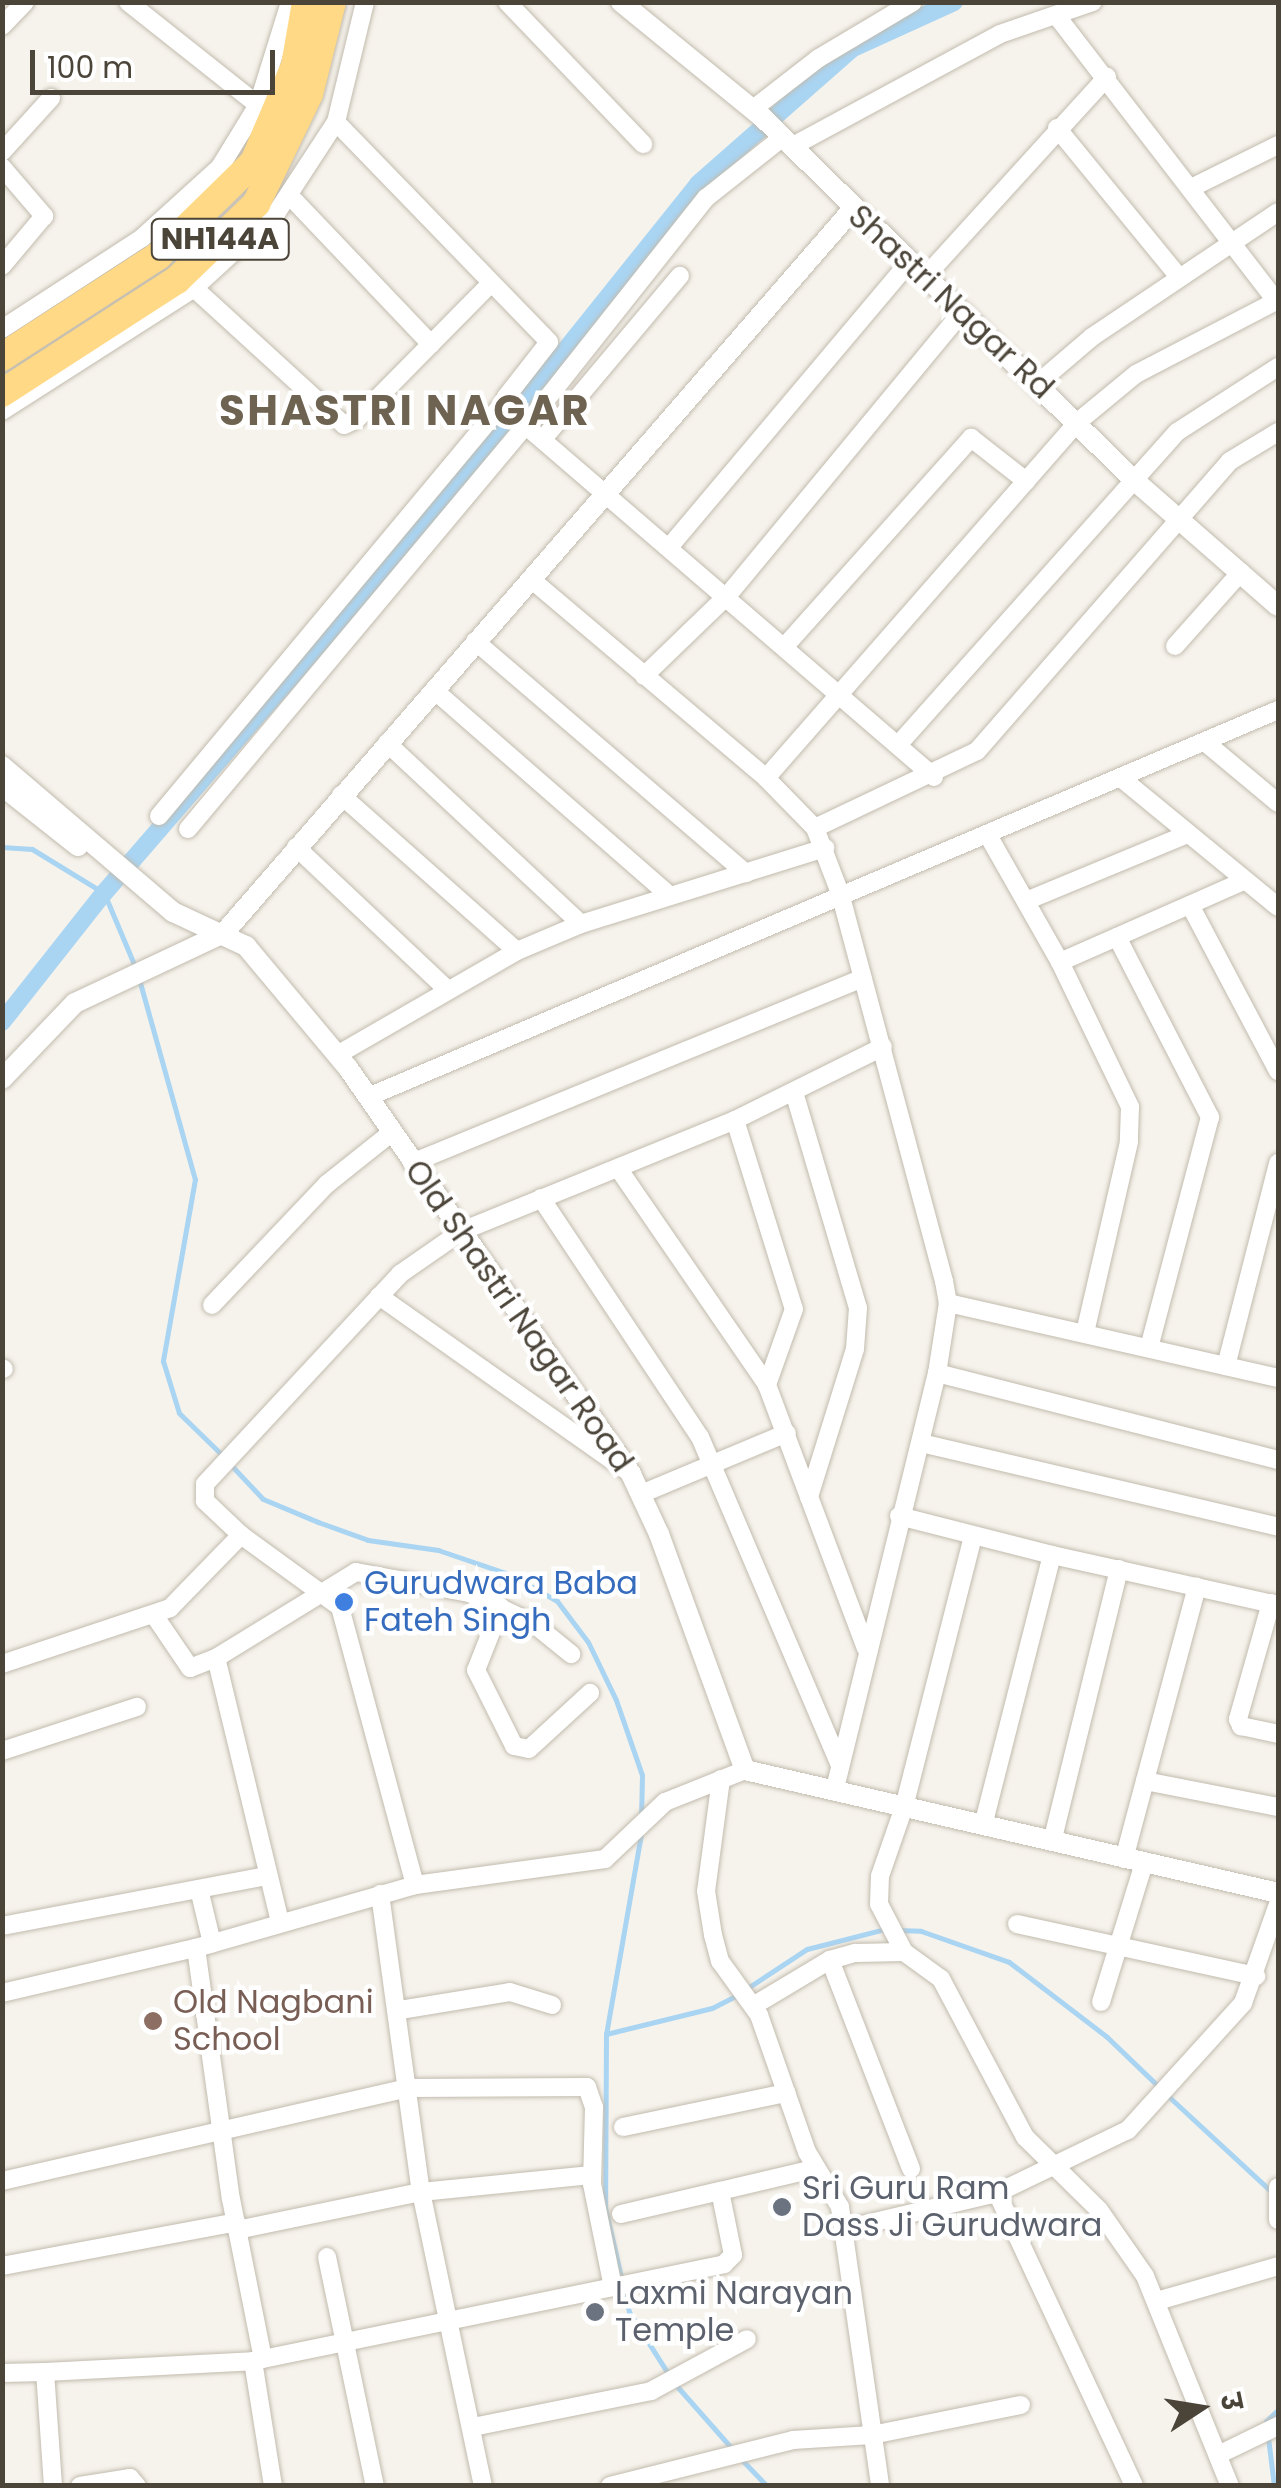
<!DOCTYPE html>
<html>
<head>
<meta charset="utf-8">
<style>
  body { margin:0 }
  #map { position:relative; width:1281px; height:2488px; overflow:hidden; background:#f6f3ec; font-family:Poppins,"Noto Sans Devanagari",sans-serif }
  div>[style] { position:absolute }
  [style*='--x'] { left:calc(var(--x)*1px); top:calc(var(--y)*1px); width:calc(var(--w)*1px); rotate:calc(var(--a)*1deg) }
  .stream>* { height:5px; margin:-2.5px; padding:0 2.5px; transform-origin:2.5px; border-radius:2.5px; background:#a9d4f2 }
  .canal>* { height:18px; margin:-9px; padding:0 9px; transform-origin:9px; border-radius:9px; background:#a9d4f2 }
  .roads { filter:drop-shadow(0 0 2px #c2bbae) drop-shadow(0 0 2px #c2bbae) }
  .minor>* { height:18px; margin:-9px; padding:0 9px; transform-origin:9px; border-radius:9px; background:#fff }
  .tertiary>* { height:20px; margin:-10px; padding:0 10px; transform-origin:10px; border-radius:10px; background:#fff }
  .trunk>* { height:28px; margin:-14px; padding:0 14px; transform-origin:14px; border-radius:14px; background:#ffd985 }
  .dots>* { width:28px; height:28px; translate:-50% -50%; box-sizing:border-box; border:5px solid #fff; border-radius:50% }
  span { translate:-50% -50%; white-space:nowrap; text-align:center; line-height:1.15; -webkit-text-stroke:9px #fff; paint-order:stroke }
  .shield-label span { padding:2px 8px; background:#fff; border:2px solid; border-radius:8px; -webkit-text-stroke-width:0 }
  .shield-label { font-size:30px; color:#4b4439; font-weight:700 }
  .street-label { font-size:32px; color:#4b4439 }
  .shop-label { font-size:32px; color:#366cbe }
  .left { translate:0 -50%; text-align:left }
  .education-label { font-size:32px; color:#785e54 }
  .worship-label { font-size:32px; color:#5b616d }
  .district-label { font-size:42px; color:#6e6250; font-weight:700; letter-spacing:2.5px }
  .frame { position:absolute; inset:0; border:5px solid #4b4439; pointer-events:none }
  .north { position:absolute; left:1151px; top:2358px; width:100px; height:100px; -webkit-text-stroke:8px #fff; paint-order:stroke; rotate:78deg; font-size:28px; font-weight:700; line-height:40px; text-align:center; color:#4b4439 }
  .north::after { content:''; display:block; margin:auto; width:35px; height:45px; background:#4b4439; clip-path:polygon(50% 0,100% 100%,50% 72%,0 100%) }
  .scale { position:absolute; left:30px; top:50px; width:245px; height:45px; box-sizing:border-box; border:5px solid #4b4439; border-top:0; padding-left:12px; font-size:30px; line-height:35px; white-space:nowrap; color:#4b4439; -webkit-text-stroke:8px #fff; paint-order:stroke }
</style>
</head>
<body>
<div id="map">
  <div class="stream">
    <i style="--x:2;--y:847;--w:30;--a:4"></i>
    <i style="--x:32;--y:849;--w:84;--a:31.4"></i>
    <i style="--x:104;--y:893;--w:82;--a:67.2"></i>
    <i style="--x:139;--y:979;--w:208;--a:74.4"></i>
    <i style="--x:195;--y:1179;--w:185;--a:100"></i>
    <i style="--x:163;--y:1361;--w:54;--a:72.9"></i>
    <i style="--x:179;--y:1413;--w:62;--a:44.3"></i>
    <i style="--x:230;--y:1464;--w:48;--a:46.7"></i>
    <i style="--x:263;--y:1499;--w:60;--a:22.7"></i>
    <i style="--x:318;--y:1522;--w:53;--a:19.8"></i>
    <i style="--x:368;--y:1540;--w:71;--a:8.1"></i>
    <i style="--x:438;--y:1550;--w:77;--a:18.9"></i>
    <i style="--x:511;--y:1575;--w:53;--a:29.5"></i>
    <i style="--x:557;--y:1601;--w:51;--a:52.9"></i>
    <i style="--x:588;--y:1642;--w:64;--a:64.2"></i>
    <i style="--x:616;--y:1700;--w:79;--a:70.9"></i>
    <i style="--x:642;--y:1775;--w:43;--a:91.3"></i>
    <i style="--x:641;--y:1834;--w:203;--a:99.9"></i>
    <i style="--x:606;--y:2034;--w:173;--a:90.3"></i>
    <i style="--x:605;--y:2207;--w:108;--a:77.1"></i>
    <i style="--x:629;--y:2312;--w:75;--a:57.6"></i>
    <i style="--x:896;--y:1930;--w:25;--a:2"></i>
    <i style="--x:921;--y:1931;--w:93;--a:19.4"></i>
    <i style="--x:1009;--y:1962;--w:123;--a:37.4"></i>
    <i style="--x:1107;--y:2037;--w:72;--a:43.9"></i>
    <i style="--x:746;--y:1989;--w:73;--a:-33.3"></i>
    <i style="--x:807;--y:1949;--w:81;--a:-14.4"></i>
    <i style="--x:606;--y:2034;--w:109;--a:-13.8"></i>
    <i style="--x:712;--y:2008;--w:28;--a:-27"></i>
    <i style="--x:1167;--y:2095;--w:144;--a:42.8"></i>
    <i style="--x:675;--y:2384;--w:89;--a:48.6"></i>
    <i style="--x:741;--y:2459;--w:37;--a:46"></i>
    <i style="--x:1274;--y:2486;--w:65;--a:-97"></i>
    <i style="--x:1266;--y:2421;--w:16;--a:-43"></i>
  </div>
  <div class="canal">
    <i style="--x:2;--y:1022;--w:164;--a:-51.7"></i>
    <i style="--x:104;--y:893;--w:535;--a:-49.1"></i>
    <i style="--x:454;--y:489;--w:391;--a:-51.3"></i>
    <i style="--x:698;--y:184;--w:206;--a:-41.3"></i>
    <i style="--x:853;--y:48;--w:111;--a:-24.5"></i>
  </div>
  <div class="roads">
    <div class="minor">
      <i style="--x:128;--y:2;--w:166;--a:38.4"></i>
      <i style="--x:507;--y:2;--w:197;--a:46.2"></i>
      <i style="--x:1056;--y:15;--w:361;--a:52.4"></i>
      <i style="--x:2;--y:26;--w:33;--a:-46"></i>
      <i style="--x:753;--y:109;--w:83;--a:-37.7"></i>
      <i style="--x:819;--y:58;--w:109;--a:-30.8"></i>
      <i style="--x:336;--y:122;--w:306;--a:45.9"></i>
      <i style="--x:549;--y:342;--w:70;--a:128"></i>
      <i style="--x:506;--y:397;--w:17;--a:73"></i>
      <i style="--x:511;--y:413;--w:558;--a:40.71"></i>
      <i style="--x:1057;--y:128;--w:193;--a:50.7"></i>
      <i style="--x:793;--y:146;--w:235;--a:-28.4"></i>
      <i style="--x:1000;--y:34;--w:98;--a:-19"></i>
      <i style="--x:2;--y:152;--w:73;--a:-47.8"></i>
      <i style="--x:2;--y:167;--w:65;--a:49.4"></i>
      <i style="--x:44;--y:216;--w:65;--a:130"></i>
      <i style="--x:1191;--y:188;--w:97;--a:-26.3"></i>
      <i style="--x:289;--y:195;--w:206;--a:46.4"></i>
      <i style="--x:924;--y:278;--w:272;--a:-47.7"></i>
      <i style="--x:194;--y:288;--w:203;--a:42.4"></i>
      <i style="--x:344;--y:425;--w:14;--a:-25"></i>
      <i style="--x:357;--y:419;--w:190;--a:-45.4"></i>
      <i style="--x:2;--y:329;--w:167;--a:-33"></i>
      <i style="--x:142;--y:238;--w:105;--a:-42.3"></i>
      <i style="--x:220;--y:167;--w:73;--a:-58.5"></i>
      <i style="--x:258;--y:105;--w:108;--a:-72.7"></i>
      <i style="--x:1037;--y:384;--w:72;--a:-40.5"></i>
      <i style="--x:1092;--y:337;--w:224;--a:-33.9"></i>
      <i style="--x:2;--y:411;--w:228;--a:-32.6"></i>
      <i style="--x:194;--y:288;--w:113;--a:-42.5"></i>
      <i style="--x:277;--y:212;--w:108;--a:-56.8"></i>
      <i style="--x:336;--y:122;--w:123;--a:-76.4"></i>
      <i style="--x:543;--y:439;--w:213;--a:-50"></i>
      <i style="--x:671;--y:545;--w:368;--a:-49.9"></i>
      <i style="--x:532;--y:580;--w:307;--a:40.2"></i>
      <i style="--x:766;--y:778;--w:70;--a:45.6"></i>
      <i style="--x:815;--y:828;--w:70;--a:69"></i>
      <i style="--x:840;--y:893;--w:402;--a:75"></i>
      <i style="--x:944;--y:1281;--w:22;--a:80"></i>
      <i style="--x:948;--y:1303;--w:71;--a:98.9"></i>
      <i style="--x:937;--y:1373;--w:431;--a:103.8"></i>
      <i style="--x:475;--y:641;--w:357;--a:40.6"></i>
      <i style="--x:786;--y:645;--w:278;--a:-48.2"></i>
      <i style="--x:971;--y:438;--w:70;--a:38"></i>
      <i style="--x:1175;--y:646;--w:99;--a:-48.3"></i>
      <i style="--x:644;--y:676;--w:117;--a:-44"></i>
      <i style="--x:728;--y:595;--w:364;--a:-50.4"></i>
      <i style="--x:434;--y:690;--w:312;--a:41.1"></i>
      <i style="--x:1205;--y:742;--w:95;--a:39.9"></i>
      <i style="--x:387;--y:743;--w:265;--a:43"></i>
      <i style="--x:898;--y:745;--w:419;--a:-48.3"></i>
      <i style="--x:1177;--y:432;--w:120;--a:-32.8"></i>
      <i style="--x:766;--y:778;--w:475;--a:-48.8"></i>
      <i style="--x:1079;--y:421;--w:74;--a:-39.5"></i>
      <i style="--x:1136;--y:374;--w:160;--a:-27.5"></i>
      <i style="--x:1121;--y:778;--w:203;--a:39.4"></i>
      <i style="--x:341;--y:795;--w:235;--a:41.6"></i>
      <i style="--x:159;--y:816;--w:540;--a:-50.18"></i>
      <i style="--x:815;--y:828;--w:179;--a:-25.4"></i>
      <i style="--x:977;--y:751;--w:385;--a:-48.9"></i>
      <i style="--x:1230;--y:461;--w:56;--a:-31.1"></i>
      <i style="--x:188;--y:829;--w:527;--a:-50.08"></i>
      <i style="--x:526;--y:425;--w:290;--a:-51.6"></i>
      <i style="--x:706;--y:198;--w:98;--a:-38.4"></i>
      <i style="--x:989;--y:837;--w:144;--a:60.4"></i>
      <i style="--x:1060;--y:962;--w:161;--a:64.2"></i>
      <i style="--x:1130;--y:1107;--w:35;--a:92"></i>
      <i style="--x:1129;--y:1142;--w:196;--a:103"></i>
      <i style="--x:296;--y:847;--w:209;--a:43.3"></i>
      <i style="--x:1026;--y:901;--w:175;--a:-22.5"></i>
      <i style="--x:1190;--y:905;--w:188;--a:62.1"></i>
      <i style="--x:1117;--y:937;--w:203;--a:62.7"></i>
      <i style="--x:1210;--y:1117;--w:239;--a:104.8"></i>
      <i style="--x:1060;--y:962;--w:201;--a:-23.8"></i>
      <i style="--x:337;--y:1055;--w:208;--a:-30"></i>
      <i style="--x:517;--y:951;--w:69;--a:-22.9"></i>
      <i style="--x:581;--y:924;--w:256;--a:-17.3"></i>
      <i style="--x:794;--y:1092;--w:225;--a:73.5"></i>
      <i style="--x:858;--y:1308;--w:41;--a:94.2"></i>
      <i style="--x:855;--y:1349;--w:155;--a:107.3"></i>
      <i style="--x:368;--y:1097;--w:989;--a:-23.04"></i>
      <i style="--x:735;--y:1120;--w:198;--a:72.7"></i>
      <i style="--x:794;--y:1309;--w:81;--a:109.6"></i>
      <i style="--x:412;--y:1163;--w:487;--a:-22.3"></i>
      <i style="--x:618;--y:1168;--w:263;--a:55.5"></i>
      <i style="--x:767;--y:1385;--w:281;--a:69.4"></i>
      <i style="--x:541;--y:1198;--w:287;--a:56.4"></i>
      <i style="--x:700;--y:1437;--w:357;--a:66.9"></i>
      <i style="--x:379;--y:1296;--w:300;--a:35.2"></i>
      <i style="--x:948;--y:1303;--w:338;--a:12.8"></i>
      <i style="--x:212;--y:1305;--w:167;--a:-46.5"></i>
      <i style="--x:327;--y:1184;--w:82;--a:-38.6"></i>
      <i style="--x:1226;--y:1366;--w:210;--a:-75.6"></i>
      <i style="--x:2;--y:1368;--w:2;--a:27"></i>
      <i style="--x:937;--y:1373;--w:352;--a:14.3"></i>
      <i style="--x:921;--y:1443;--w:367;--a:13.2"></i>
      <i style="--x:641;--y:1494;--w:158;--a:-22.7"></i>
      <i style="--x:899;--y:1516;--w:158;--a:14.3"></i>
      <i style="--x:1052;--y:1555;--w:279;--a:104.3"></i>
      <i style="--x:1052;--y:1555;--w:231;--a:12.5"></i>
      <i style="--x:1271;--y:1603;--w:121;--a:105.9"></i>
      <i style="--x:1238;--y:1719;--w:8;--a:67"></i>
      <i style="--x:1241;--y:1726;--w:38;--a:12"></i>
      <i style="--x:501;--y:1607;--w:68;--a:111.6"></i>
      <i style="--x:476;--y:1670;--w:85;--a:63.4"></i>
      <i style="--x:514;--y:1746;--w:15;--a:11"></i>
      <i style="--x:529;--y:1749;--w:83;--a:-42.6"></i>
      <i style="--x:154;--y:1615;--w:64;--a:55.8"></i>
      <i style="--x:190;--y:1668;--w:28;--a:-21"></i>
      <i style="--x:2;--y:1664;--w:177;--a:-18.4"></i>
      <i style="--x:170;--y:1608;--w:102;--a:-45.8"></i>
      <i style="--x:2;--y:1751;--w:142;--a:-18.1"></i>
      <i style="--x:721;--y:1779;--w:113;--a:97.6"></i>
      <i style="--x:706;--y:1891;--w:45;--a:81"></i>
      <i style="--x:713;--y:1935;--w:27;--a:75"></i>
      <i style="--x:720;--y:1961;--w:67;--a:54.2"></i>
      <i style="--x:759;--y:2015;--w:145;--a:70.7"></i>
      <i style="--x:807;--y:2152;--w:64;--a:59"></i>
      <i style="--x:840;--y:2207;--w:282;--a:81.8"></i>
      <i style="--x:1145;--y:1781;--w:136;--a:11.1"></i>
      <i style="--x:1052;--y:1842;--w:281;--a:-76.2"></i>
      <i style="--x:1124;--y:1859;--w:282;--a:-75"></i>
      <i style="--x:415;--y:1885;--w:288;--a:-105.1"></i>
      <i style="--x:340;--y:1607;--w:122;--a:-144"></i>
      <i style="--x:241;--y:1535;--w:50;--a:-136.6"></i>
      <i style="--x:205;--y:1501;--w:17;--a:-90"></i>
      <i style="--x:205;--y:1484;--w:287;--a:-47.1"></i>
      <i style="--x:400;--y:1274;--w:75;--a:-34.7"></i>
      <i style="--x:462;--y:1231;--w:295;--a:-22.1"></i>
      <i style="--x:735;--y:1120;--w:165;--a:-26.3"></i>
      <i style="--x:199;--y:1889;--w:56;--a:76.5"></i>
      <i style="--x:380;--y:1894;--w:301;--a:82.2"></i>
      <i style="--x:421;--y:2192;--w:300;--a:78.1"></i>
      <i style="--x:280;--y:1922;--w:272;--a:-103.6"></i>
      <i style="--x:216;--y:1658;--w:164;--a:-31.6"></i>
      <i style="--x:356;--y:1572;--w:115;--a:10.5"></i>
      <i style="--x:469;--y:1593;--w:72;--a:25.5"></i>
      <i style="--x:534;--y:1624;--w:48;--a:39"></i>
      <i style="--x:1017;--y:1924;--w:245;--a:12.3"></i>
      <i style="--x:2;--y:1926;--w:269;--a:-10.7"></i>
      <i style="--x:196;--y:1948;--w:253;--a:82.1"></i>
      <i style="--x:231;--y:2199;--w:163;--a:78.7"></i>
      <i style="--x:904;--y:1952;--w:54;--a:-117.5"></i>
      <i style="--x:879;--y:1904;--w:28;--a:-88"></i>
      <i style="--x:880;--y:1876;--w:73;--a:-70.8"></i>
      <i style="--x:904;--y:1807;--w:280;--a:-75.7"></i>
      <i style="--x:830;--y:1960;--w:224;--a:68.8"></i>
      <i style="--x:2;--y:1993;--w:199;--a:-13.1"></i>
      <i style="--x:196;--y:1948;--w:228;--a:-16"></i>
      <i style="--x:415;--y:1885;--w:192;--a:-7.8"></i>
      <i style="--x:605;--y:1859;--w:83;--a:-43.5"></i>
      <i style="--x:665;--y:1802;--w:86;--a:-21.8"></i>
      <i style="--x:1101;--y:2002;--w:145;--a:-72.8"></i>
      <i style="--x:753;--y:2006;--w:90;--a:-30.9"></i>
      <i style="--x:830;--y:1960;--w:26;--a:-16"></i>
      <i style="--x:855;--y:1953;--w:49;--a:-1.2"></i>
      <i style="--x:904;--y:1952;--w:46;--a:36.1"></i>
      <i style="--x:941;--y:1979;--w:179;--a:62"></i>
      <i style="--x:1025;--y:2137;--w:104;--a:44.6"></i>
      <i style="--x:1099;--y:2210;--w:80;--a:55.1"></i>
      <i style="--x:1145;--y:2276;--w:227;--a:68"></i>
      <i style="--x:400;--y:2010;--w:111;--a:-9.3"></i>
      <i style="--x:510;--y:1992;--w:44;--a:17.2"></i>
      <i style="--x:623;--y:2127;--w:167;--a:-11.8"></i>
      <i style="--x:2;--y:2181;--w:417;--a:-12.9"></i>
      <i style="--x:408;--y:2088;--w:179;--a:-0.3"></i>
      <i style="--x:587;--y:2087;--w:21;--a:71"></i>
      <i style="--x:594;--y:2107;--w:77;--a:91.5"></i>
      <i style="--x:592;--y:2184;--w:105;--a:78.5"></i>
      <i style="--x:1278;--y:2187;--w:33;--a:90"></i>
      <i style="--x:997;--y:2193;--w:323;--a:64.9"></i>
      <i style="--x:621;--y:2214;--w:102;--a:-13.1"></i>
      <i style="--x:845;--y:2229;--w:156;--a:-13.3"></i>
      <i style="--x:997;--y:2193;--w:145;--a:-25.7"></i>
      <i style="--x:1128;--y:2130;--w:171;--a:-47.8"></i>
      <i style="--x:1243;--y:2003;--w:105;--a:-70.5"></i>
      <i style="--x:237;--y:2230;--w:188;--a:-11.7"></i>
      <i style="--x:421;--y:2192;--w:171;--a:-5.7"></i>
      <i style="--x:327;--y:2257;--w:234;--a:78.2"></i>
      <i style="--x:2;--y:2266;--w:238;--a:-10.6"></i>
      <i style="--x:1157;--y:2301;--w:126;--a:-16.1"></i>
      <i style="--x:253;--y:2361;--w:127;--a:80.9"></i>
      <i style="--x:2;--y:2373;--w:43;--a:-1.3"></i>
      <i style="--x:473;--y:2427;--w:182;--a:-11.4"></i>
      <i style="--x:651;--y:2391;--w:109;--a:-28.4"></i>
      <i style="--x:1220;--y:2454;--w:64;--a:-25.8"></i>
      <i style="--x:53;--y:2486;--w:114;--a:-94"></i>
      <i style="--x:45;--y:2372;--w:208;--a:-3"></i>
      <i style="--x:253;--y:2361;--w:481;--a:-11.6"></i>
      <i style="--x:724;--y:2264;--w:13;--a:-45"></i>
      <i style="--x:733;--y:2255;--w:65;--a:-101.5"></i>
      <i style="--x:720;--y:2191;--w:97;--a:-13.2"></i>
      <i style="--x:80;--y:2486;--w:51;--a:-9.1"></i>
      <i style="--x:130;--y:2478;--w:11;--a:49"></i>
      <i style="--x:610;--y:2486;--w:189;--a:-14.1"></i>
      <i style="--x:793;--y:2440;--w:79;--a:-3.6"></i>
      <i style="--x:872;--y:2435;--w:152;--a:-11.4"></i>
    </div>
    <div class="tertiary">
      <i style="--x:621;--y:2;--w:181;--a:39.2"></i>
      <i style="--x:761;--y:116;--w:521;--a:44.3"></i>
      <i style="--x:1134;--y:480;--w:191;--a:41.2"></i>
      <i style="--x:2;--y:766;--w:225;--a:40.5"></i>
      <i style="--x:173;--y:912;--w:81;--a:25"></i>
      <i style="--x:246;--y:946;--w:159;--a:50.1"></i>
      <i style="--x:348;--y:1068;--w:495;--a:55.1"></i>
      <i style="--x:631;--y:1474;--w:66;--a:65"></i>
      <i style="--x:659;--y:1534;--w:251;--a:70"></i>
      <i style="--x:745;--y:1770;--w:547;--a:12.99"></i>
      <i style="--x:2;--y:786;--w:97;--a:38.3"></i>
      <i style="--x:2;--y:1079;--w:105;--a:-46.2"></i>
      <i style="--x:75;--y:1003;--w:165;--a:-25.2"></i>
      <i style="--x:224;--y:933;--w:958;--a:-49.02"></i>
    </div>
    <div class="trunk">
      <i style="--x:2;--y:357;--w:186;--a:-32.9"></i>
      <i style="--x:158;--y:256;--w:134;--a:-44.4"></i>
      <i style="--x:254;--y:162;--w:104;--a:-66.9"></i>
      <i style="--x:295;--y:66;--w:65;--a:-80.2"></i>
      <i style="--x:2;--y:393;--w:208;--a:-32.9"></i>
      <i style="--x:177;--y:280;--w:110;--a:-43.9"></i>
      <i style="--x:256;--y:204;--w:122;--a:-64.3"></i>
      <i style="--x:309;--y:94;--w:95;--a:-76"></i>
    </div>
  </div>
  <div class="dots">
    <i style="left:344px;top:1602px;background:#3f7fe0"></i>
    <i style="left:153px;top:2021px;background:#8d6e63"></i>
    <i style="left:782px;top:2207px;background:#6b7280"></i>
    <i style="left:595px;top:2312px;background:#6b7280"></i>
  </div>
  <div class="shield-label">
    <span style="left:220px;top:239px">NH144A</span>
  </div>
  <div class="street-label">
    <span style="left:951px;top:302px;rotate:43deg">Shastri Nagar Rd</span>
    <span style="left:519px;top:1316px;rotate:55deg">Old Shastri Nagar Road</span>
  </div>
  <div class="shop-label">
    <span class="left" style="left:364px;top:1602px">Gurudwara Baba<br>Fateh Singh</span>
  </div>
  <div class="education-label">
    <span class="left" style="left:173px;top:2021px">Old Nagbani<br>School</span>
  </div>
  <div class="worship-label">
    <span class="left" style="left:802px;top:2207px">Sri Guru Ram<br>Dass Ji Gurudwara</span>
    <span class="left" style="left:615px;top:2312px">Laxmi Narayan<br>Temple</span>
  </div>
  <div class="district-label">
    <span style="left:405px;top:411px">SHASTRI NAGAR</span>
  </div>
  <div class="frame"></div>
  <div class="north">उ</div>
  <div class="scale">100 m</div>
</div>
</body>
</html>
